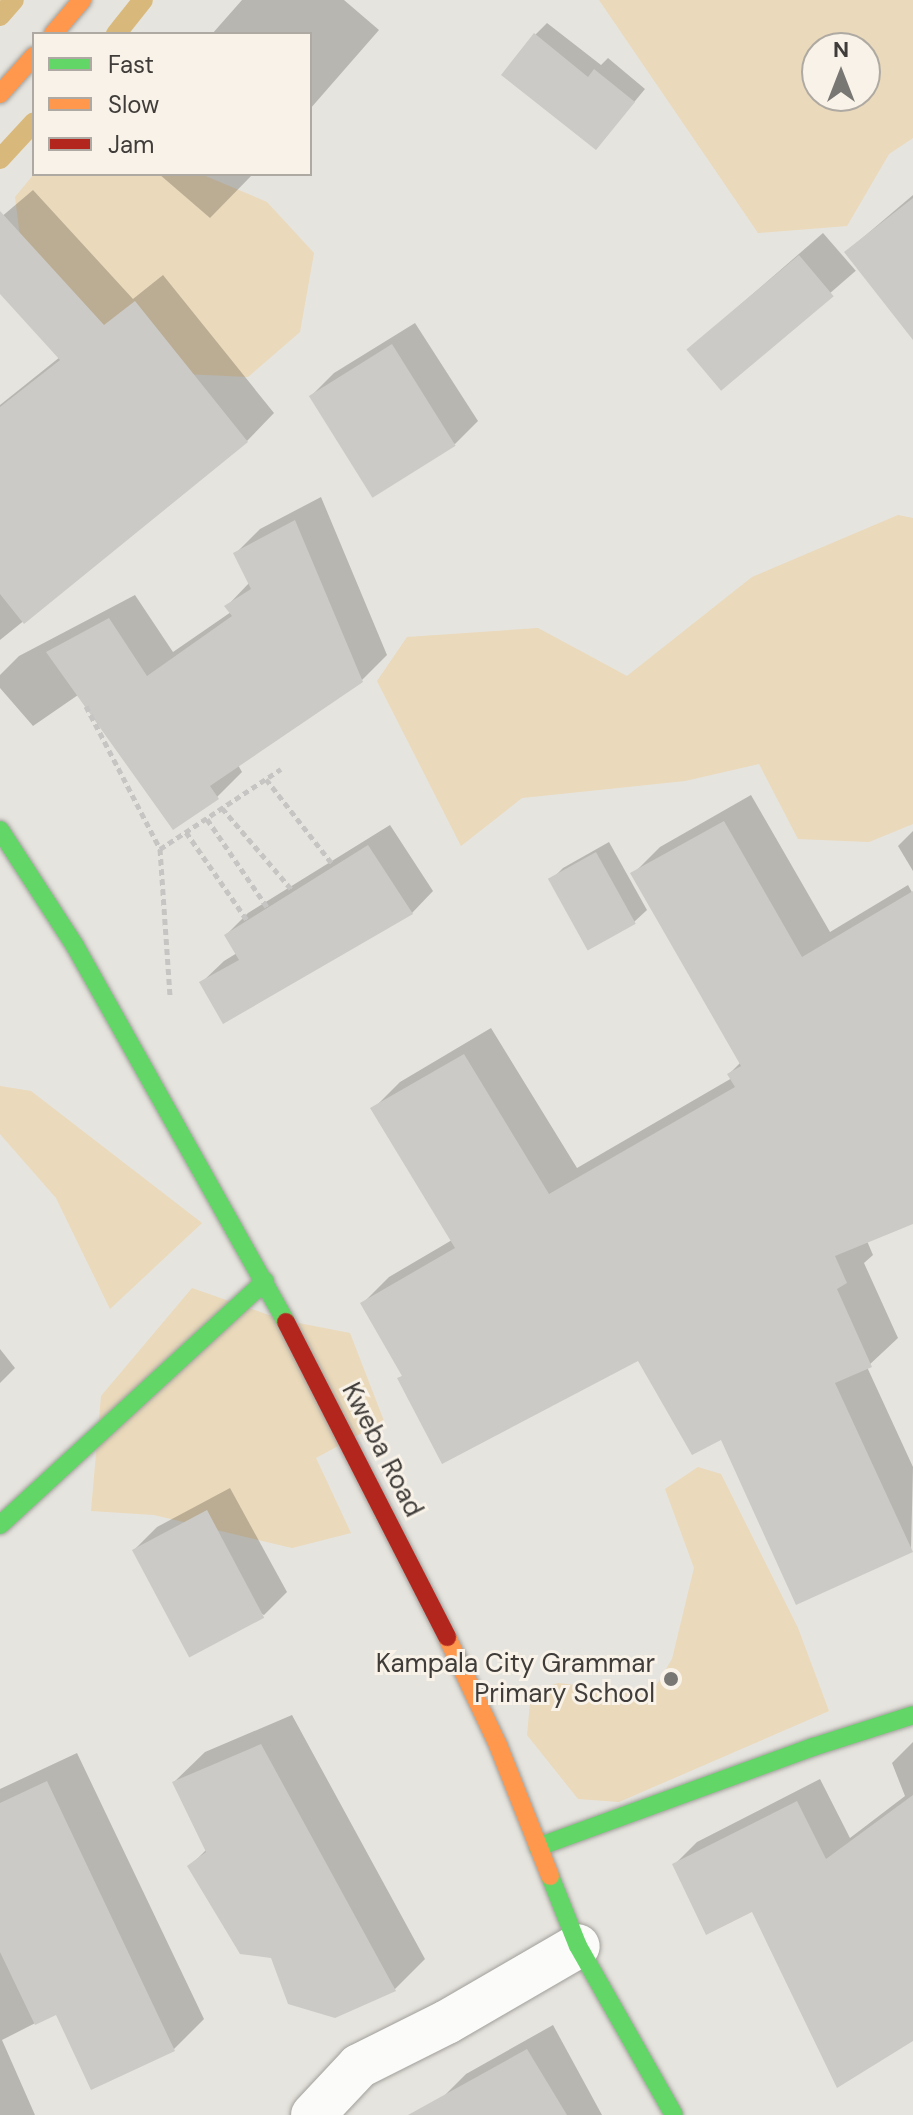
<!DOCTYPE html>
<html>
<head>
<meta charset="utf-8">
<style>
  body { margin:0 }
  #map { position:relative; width:913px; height:2115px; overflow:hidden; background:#e6e4de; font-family:"DM Sans",sans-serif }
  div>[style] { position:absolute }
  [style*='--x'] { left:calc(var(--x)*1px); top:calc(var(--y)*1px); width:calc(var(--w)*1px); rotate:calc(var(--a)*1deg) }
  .green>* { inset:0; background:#ead9ba }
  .shadow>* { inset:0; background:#0003; transform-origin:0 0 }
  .stream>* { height:20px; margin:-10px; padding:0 10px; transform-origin:10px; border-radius:10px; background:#d9b97b }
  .building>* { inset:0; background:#cccac6; transform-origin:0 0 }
  .path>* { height:5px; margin-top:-2.5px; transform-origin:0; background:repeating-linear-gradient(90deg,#c6c5c3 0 6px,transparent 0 10px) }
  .roads { filter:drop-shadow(0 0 2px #a19f9b) drop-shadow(0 0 2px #a19f9b) }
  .street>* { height:44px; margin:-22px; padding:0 22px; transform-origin:22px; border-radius:22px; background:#fbfbfa }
  .fast>* { height:18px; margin:-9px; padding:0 9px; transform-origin:9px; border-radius:9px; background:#63d668 }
  .slow>* { height:18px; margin:-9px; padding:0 9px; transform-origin:9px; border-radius:9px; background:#ff974d }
  .jam>* { height:18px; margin:-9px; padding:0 9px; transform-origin:9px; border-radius:9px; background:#b3261e }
  .dots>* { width:22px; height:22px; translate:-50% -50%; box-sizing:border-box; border:4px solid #f8f2e8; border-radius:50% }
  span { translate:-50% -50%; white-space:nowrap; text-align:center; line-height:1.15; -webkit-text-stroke:6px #f8f2e8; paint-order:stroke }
  .street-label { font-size:26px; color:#3f3c39 }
  .poi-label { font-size:26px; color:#3f3c39 }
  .right { translate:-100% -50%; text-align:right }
  .legend { position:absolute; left:32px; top:32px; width:280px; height:144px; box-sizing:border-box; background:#f8f2e8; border:2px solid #aea9a2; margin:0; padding:10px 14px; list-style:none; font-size:24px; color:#3f3c39 }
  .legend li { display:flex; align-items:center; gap:16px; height:40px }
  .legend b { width:40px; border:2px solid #aea9a2 }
  .north { position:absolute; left:801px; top:32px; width:80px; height:80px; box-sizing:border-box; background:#f8f2e8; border:2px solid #aea9a2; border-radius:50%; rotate:0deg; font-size:22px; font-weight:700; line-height:32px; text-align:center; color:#3f3c39 }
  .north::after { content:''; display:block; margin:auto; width:28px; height:36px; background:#797773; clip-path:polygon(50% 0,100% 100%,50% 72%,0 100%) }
</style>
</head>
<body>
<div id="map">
  <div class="green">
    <i style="clip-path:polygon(evenodd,599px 0,913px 0,913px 138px,889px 154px,847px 226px,758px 233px,599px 0,865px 48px,865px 96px,817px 96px,817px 48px,865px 48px)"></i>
    <i style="clip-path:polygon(34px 174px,201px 174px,267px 202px,314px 253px,300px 332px,248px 377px,139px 372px,27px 294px,15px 197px)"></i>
    <i style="clip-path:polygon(898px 515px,913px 518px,913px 824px,869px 842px,798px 839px,759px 764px,685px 781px,522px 798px,461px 846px,377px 681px,407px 637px,538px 628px,627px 676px,752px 577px)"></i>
    <i style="clip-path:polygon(0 1086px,31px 1091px,202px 1223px,110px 1309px,56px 1198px,0 1134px)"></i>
    <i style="clip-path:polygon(192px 1288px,283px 1320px,350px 1333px,384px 1421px,316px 1458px,351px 1533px,292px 1548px,154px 1515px,91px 1511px,101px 1396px)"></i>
    <i style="clip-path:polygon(698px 1467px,721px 1474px,798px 1628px,829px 1711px,619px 1802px,578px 1799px,527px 1735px,531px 1692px,558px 1683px,651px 1694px,672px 1659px,694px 1568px,665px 1489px)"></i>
  </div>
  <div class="shadow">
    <i style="clip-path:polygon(242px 0,344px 0,379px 30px,310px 109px,310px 34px,212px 34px)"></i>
    <i style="clip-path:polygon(547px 23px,601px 65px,608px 58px,645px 89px,596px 148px,535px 35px)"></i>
    <i style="clip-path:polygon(159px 174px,253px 174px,210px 218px)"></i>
    <i style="clip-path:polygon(33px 190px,133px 299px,163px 275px,274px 413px,247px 441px,0 640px,0 405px,60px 357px,0 292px,0 218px)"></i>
    <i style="clip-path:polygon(913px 195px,913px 336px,846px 252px)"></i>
    <i style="left:823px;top:233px;width:50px;height:178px;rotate:49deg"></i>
    <i style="clip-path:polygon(415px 323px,478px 421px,455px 444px,311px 396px,334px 373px)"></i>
    <i style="clip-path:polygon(321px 497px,387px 655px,362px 680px,238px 765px,242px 772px,217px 797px,78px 695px,33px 726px,0 688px,0 675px,19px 656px,135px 595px,173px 652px,231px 612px,227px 606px,250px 582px,235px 554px,260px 529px)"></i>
    <i style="clip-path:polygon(751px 795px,830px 932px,908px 885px,913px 894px,913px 1222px,867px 1241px,873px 1255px,864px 1263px,898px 1338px,867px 1367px,913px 1467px,911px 1551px,639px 1358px,399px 1379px,404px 1374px,362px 1304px,389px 1277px,452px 1240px,373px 1109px,400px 1082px,491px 1028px,577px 1168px,732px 1078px,729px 1074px,741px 1062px,633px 874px,660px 847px)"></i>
    <i style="clip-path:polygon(390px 825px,433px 891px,412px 913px,202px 982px,224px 961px,237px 953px,226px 935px,248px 913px)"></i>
    <i style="clip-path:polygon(913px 831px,913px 871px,898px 846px)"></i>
    <i style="clip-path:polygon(609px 842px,647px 910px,634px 922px,551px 880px,563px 868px)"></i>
    <i style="clip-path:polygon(0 1349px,15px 1368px,0 1383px)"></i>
    <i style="clip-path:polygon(230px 1488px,287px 1592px,264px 1615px,134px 1550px,157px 1527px)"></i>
    <i style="clip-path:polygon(292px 1715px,425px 1959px,395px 1989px,272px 1956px,189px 1867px,207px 1849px,174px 1782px,205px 1752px)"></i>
    <i style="clip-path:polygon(913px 1742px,913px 2039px,753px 1910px,674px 1865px,697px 1842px,820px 1779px,850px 1838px,905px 1796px,892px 1763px)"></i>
    <i style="clip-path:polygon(77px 1753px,204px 2019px,174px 2049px,57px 2012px,2px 2040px,35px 2115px,0 2115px,0 1789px)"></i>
    <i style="clip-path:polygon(553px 2025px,602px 2115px,450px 2115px,441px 2099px,466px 2074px)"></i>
  </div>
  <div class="stream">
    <i style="--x:0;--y:16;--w:21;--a:-49"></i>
    <i style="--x:116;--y:34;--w:43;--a:-51.5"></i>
    <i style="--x:0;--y:159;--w:50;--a:-47.4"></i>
  </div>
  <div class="building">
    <i style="clip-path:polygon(534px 33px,588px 77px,594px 69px,635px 102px,596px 150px,501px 75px)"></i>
    <i style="clip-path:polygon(913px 198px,913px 340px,844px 252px)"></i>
    <i style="clip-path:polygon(0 211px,104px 325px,135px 301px,248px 442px,24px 624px,0 594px,0 407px,60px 360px,0 294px)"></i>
    <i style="left:799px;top:255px;width:54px;height:147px;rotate:50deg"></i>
    <i style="left:392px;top:344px;width:120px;height:98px;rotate:58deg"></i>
    <i style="clip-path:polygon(295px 520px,363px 682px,210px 786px,219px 799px,173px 830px,46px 652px,109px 618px,147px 676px,232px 616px,224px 606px,251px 589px,233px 553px)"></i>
    <i style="clip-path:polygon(724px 821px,802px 957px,913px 891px,913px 1224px,835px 1256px,847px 1283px,837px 1289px,872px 1367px,835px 1383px,913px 1552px,796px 1605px,721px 1440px,692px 1455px,638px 1361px,442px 1464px,397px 1378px,402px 1376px,360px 1303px,455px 1248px,370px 1108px,464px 1054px,549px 1194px,735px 1087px,727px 1074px,741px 1066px,630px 873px)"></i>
    <i style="clip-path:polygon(368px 845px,413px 914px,223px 1024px,199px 982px,239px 960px,224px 935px)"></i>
    <i style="left:596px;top:852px;width:82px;height:55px;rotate:61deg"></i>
    <i style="left:207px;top:1510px;width:122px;height:85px;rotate:62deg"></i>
    <i style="clip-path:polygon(261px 1744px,396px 1991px,335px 2018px,288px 2004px,271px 1958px,240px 1954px,187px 1866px,206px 1852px,172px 1782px)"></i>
    <i style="clip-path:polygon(47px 1781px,175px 2051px,91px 2090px,56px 2015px,35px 2025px,0 1952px,0 1803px)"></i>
    <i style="clip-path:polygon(913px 1795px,913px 2041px,837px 2088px,752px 1912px,706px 1935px,672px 1864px,797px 1801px,826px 1859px)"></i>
    <i style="clip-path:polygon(527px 2049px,567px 2115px,408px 2115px)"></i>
  </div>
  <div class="path">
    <i style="--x:86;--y:706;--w:161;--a:62.6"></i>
    <i style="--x:160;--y:849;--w:145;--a:-33.5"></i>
    <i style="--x:266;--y:779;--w:110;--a:52"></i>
    <i style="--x:222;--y:808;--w:109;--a:49.5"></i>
    <i style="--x:207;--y:819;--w:107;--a:55.7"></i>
    <i style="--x:186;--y:832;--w:107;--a:55.3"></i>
    <i style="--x:160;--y:849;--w:147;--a:86.1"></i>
  </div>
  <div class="roads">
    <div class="street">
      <i style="--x:313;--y:2115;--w:67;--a:-46.8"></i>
      <i style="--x:359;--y:2066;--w:98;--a:-26.6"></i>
      <i style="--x:447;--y:2022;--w:151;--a:-30.1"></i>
    </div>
    <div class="fast">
      <i style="--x:0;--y:830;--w:138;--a:57.1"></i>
      <i style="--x:75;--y:946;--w:431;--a:60.7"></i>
      <i style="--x:0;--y:1525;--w:360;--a:-42.6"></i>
      <i style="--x:538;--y:1847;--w:293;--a:-20"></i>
      <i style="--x:813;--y:1747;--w:105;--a:-17.7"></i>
      <i style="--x:550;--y:1876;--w:75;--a:68.2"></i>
      <i style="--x:578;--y:1946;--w:194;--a:60.4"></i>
    </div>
    <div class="slow">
      <i style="--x:53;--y:34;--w:45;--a:-49.5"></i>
      <i style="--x:0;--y:94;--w:51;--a:-48.2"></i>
      <i style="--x:447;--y:1637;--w:119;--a:64.7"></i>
      <i style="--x:498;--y:1745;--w:141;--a:68.3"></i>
    </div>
    <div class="jam">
      <i style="--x:286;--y:1322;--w:354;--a:62.9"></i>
    </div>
  </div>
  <div class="dots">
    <i style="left:671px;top:1679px;background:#797773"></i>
  </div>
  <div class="street-label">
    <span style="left:382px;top:1450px;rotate:63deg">Kweba Road</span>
  </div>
  <div class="poi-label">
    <span class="right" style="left:655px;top:1679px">Kampala City Grammar<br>Primary School</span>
  </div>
  <ul class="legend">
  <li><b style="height:10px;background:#63d668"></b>Fast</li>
  <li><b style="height:10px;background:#ff974d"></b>Slow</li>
  <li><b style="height:10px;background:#b3261e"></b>Jam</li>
  </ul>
  <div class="north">N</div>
</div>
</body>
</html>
